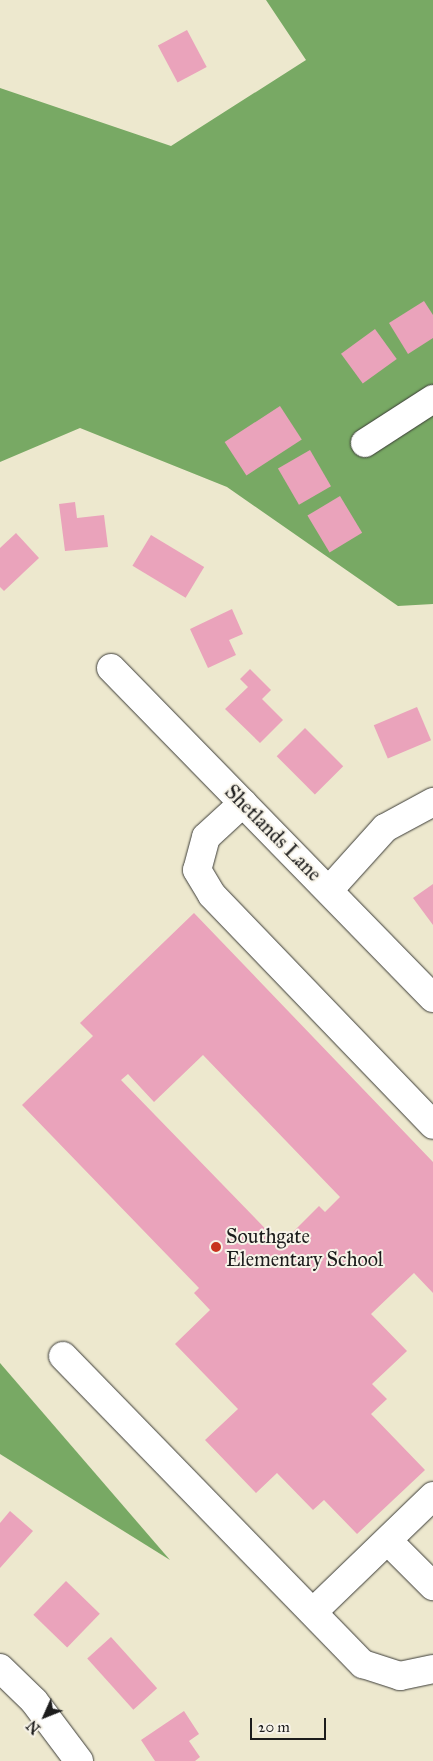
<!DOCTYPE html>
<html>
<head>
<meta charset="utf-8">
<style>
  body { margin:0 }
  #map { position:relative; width:433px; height:1761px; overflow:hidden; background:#ede8ce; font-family:"IM FELL Great Primer",serif }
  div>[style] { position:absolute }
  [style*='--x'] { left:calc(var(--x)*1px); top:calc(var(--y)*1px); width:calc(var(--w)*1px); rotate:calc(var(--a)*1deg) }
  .forest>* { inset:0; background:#78a964 }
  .building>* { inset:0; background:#eaa3bb; transform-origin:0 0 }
  .roads { filter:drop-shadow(0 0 1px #3b3b37) drop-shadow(0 0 1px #3b3b37) }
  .minor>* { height:28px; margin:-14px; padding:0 14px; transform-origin:14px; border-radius:14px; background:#fff }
  .dots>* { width:14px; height:14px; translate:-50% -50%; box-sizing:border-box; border:2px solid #f7f3e8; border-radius:50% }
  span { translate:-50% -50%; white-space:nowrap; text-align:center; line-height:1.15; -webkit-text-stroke:4px #f7f3e8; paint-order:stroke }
  .street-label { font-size:20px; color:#1c1c1c }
  .poi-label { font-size:20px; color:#1c1c1c }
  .left { translate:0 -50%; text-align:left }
  .north { position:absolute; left:20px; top:1691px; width:50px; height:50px; -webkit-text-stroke:4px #f7f3e8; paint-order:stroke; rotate:226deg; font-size:14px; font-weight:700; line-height:20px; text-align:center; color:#1c1c1c }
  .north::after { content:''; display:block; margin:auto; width:18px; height:22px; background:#1c1c1c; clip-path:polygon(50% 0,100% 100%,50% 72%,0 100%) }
  .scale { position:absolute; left:250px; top:1718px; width:76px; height:22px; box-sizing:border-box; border:2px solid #1c1c1c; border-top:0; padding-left:6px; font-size:15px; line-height:18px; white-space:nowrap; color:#1c1c1c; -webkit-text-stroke:4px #f7f3e8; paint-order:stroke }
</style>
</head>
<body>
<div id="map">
  <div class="forest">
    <i style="clip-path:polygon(266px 0,433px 0,433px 604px,398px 606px,227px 487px,80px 428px,0 462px,0 88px,171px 146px,306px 60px)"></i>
    <i style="clip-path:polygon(0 1363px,170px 1560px,0 1454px)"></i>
  </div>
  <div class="building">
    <i style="left:187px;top:30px;width:42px;height:33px;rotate:62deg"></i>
    <i style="clip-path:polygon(424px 301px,433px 315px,433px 338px,408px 354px,389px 323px)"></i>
    <i style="left:375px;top:329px;width:37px;height:42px;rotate:54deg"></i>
    <i style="left:280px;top:406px;width:40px;height:66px;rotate:57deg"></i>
    <i style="left:310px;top:450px;width:42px;height:37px;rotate:60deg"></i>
    <i style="left:340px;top:496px;width:43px;height:38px;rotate:59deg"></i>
    <i style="clip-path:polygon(75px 502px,77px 518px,104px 515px,108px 547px,65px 551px,59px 504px)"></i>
    <i style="clip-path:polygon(16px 533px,39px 558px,4px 591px,0 587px,0 548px)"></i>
    <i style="left:151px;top:535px;width:62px;height:36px;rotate:31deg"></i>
    <i style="clip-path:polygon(232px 609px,243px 634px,229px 640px,236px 655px,208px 668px,190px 629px)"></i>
    <i style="clip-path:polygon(250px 669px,271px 690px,262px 699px,283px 720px,260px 743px,225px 709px,248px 687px,240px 679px)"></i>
    <i style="left:417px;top:707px;width:36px;height:47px;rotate:67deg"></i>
    <i style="left:305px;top:728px;width:54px;height:40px;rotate:45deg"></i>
    <i style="clip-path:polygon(433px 884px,433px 925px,413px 898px)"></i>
    <i style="clip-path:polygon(evenodd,194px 913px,433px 1162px,433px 1293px,414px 1273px,371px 1314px,407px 1351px,372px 1384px,387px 1399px,371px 1414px,425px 1470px,357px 1534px,324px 1500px,313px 1510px,277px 1473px,256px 1493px,205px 1440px,238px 1409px,175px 1344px,210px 1310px,194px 1293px,199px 1288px,22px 1105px,93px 1036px,80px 1023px,194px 913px,203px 1055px,340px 1197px,325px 1212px,319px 1206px,286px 1239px,291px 1244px,285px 1249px,121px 1080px,128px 1074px,154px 1102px,203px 1055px)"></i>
    <i style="clip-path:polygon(10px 1511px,33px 1531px,0 1568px,0 1523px)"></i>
    <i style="left:66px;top:1581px;width:47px;height:47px;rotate:44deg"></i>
    <i style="left:111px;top:1637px;width:69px;height:32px;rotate:48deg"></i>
    <i style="clip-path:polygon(184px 1711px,199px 1734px,189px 1741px,200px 1757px,195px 1761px,155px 1761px,141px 1740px)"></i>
  </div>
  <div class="roads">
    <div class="minor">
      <i style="--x:365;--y:443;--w:81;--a:-32.9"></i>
      <i style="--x:111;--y:668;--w:461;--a:45.7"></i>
      <i style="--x:243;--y:803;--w:50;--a:137.4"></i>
      <i style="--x:206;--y:837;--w:34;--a:105"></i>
      <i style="--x:197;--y:870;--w:29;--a:59"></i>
      <i style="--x:212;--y:895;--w:319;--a:46.1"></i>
      <i style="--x:330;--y:889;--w:82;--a:-48"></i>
      <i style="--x:385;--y:828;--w:55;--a:-28.4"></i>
      <i style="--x:63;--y:1356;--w:430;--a:45.8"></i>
      <i style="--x:363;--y:1664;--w:39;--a:18"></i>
      <i style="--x:400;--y:1676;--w:34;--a:-12"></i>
      <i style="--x:388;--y:1541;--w:64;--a:45"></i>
      <i style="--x:313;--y:1612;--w:167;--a:-44"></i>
      <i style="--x:0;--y:1668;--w:47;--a:44.1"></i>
      <i style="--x:34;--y:1701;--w:75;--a:53.1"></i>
    </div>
  </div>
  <div class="dots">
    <i style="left:216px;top:1247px;background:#c8321e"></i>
  </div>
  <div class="street-label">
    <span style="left:273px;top:833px;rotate:45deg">Shetlands Lane</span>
  </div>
  <div class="poi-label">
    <span class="left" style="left:226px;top:1248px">Southgate<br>Elementary School</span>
  </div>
  <div class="north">N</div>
  <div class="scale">20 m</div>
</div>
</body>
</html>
